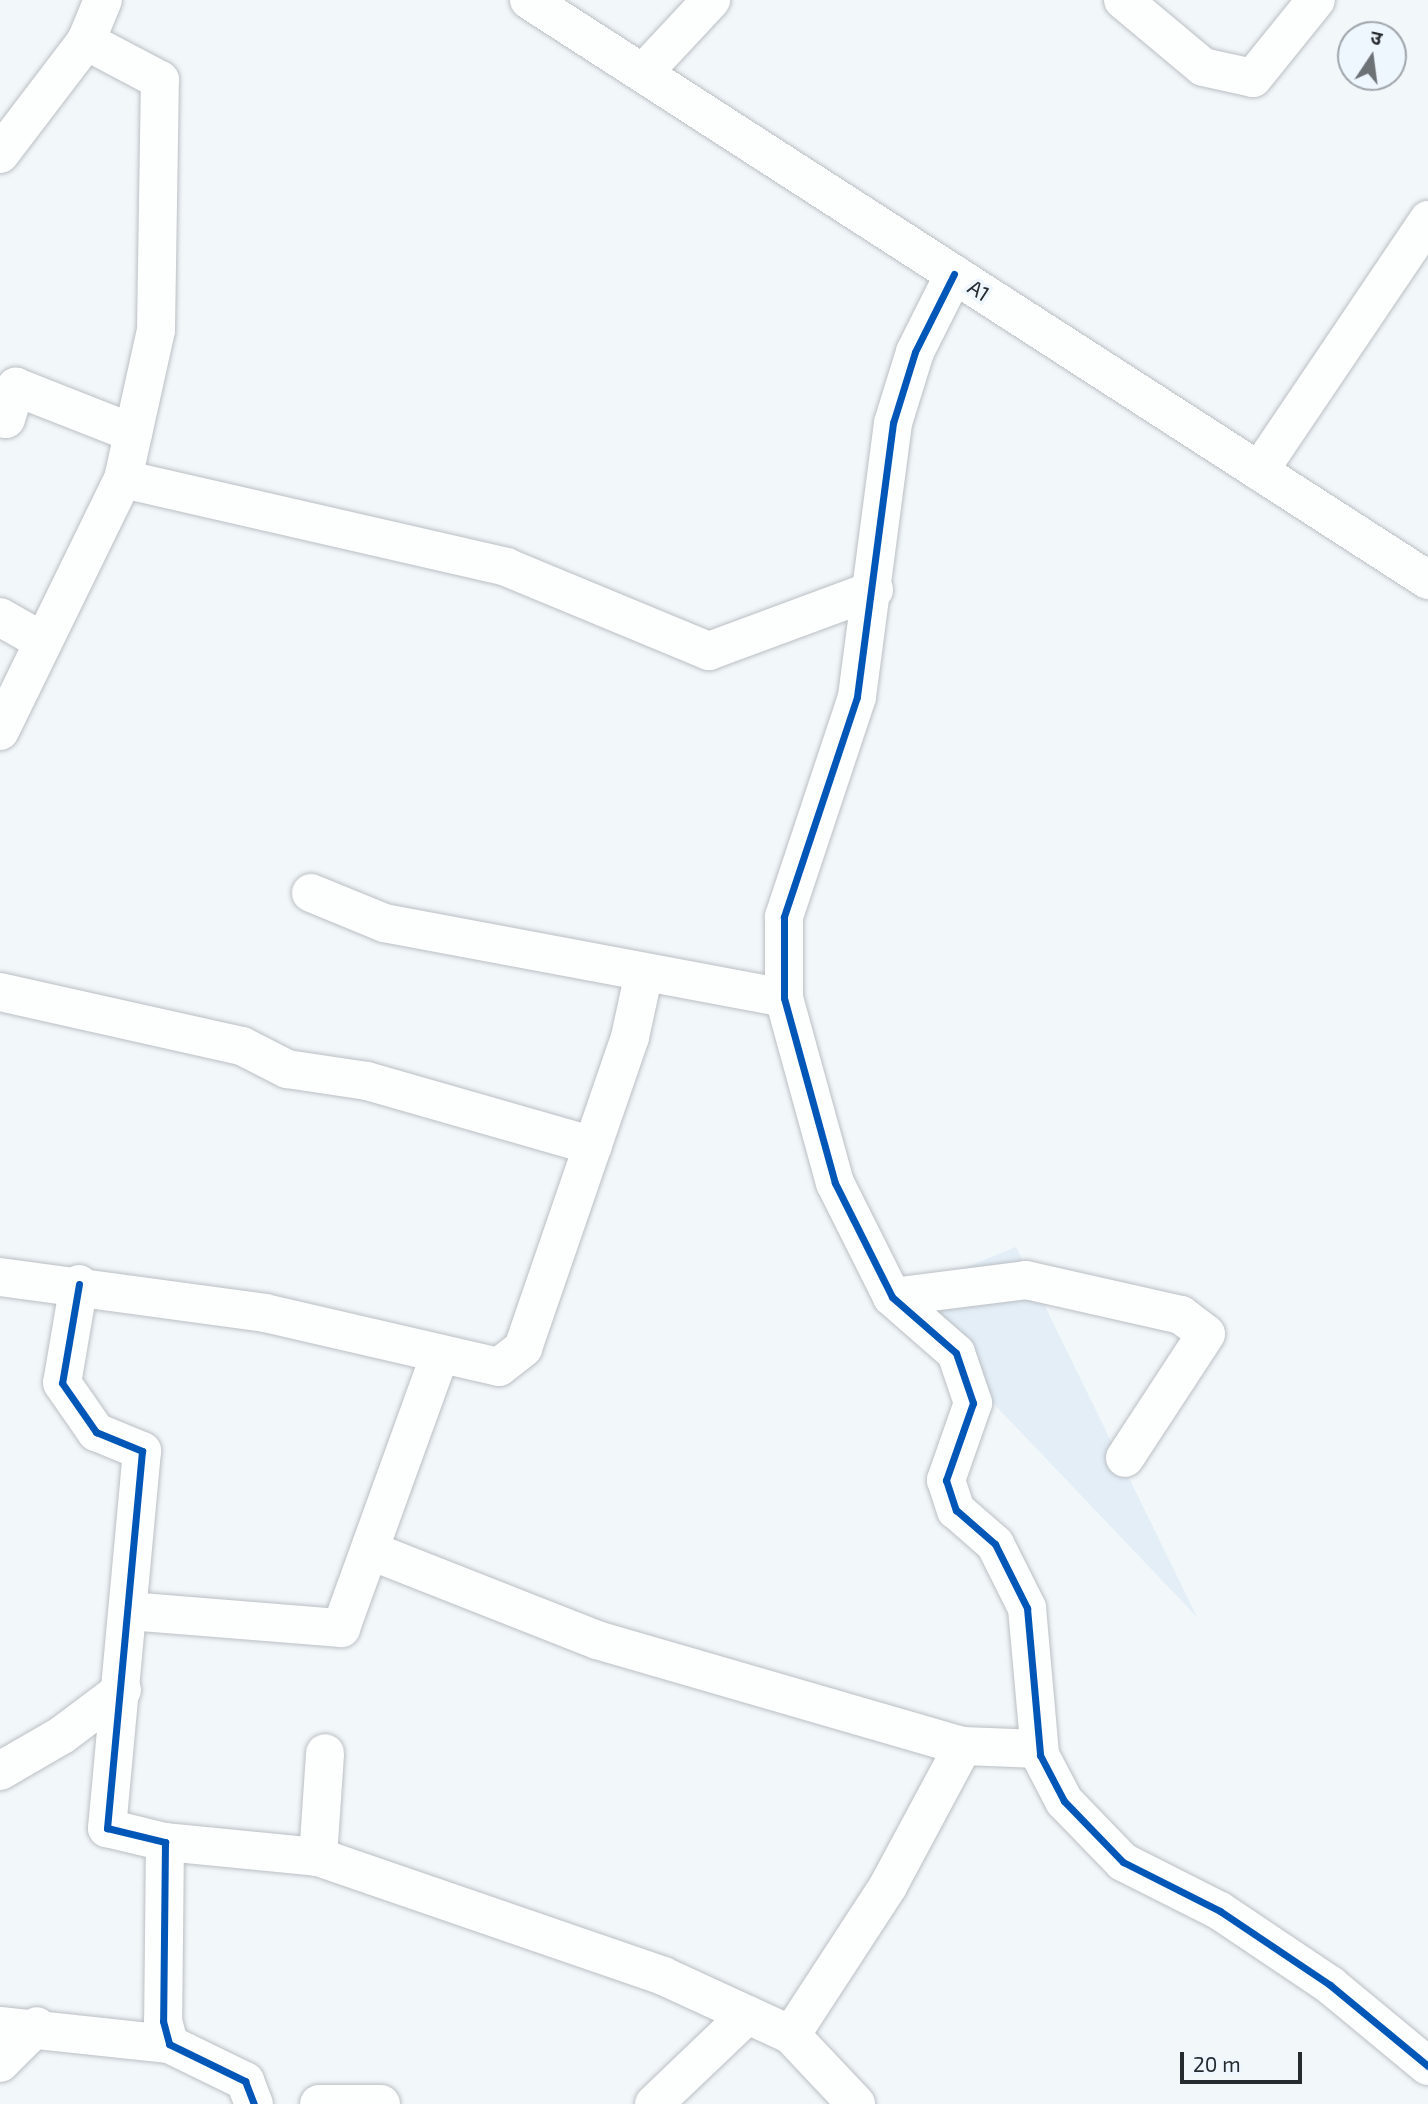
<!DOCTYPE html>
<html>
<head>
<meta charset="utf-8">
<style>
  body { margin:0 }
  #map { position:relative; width:1428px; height:2104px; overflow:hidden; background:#f2f7fa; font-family:"Exo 2","Noto Sans Devanagari",sans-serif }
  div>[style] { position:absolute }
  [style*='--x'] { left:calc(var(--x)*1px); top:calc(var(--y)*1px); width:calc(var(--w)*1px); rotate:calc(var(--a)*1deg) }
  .built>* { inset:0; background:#e3eef7 }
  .roads { filter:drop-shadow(0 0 2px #babfc3) drop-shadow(0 0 2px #babfc3) }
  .street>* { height:38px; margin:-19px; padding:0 19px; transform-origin:19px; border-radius:19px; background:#fdfefe }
  .secondary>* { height:38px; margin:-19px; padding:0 19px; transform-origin:19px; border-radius:19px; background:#fdfefe }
  .cycleway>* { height:7px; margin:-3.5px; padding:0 3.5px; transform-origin:3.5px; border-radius:3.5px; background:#0057b8 }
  span { translate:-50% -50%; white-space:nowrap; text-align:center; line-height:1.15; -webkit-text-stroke:7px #eff7fe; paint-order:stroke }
  .street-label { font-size:21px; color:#262b2f }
  .north { position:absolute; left:1337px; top:21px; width:70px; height:70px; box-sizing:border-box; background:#eff7fe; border:2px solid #9fa5ab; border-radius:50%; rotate:13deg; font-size:19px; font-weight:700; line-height:28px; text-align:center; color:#262b2f }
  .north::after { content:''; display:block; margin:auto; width:24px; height:32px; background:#6d7276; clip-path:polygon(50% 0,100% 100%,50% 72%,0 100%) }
  .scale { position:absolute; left:1180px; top:2052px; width:122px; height:32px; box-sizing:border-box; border:4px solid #262b2f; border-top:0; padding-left:9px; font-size:21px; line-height:24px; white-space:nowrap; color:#262b2f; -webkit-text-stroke:5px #eff7fe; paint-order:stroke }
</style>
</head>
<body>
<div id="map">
  <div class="built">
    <i style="clip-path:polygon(1016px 1247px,1197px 1617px,892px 1297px)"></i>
  </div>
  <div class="roads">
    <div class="street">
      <i style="--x:1123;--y:0;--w:104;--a:39.9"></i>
      <i style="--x:1203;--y:67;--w:51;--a:12.4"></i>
      <i style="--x:1253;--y:78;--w:100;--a:-51.1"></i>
      <i style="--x:643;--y:73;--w:100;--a:-47"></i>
      <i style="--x:0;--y:154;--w:142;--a:-52.7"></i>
      <i style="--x:86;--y:41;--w:44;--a:-67.5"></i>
      <i style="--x:954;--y:274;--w:87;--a:116.6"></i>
      <i style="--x:915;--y:352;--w:74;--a:107.2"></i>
      <i style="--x:893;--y:423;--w:276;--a:97.5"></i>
      <i style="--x:857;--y:697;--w:232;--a:108.4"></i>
      <i style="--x:784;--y:917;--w:81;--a:90"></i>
      <i style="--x:784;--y:998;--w:192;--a:74.6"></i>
      <i style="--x:835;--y:1183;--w:127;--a:63.4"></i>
      <i style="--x:892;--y:1297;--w:85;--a:41.2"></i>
      <i style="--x:956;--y:1353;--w:53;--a:71.2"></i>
      <i style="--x:973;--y:1403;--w:82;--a:109.3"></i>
      <i style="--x:946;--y:1480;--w:32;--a:72"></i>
      <i style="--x:956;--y:1510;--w:52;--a:41.1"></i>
      <i style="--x:995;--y:1544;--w:72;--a:63.4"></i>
      <i style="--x:1027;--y:1608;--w:148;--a:84.9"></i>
      <i style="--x:1040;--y:1755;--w:52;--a:62.4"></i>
      <i style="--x:1064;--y:1801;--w:85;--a:46"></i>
      <i style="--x:1123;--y:1862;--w:109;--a:26.8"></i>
      <i style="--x:1220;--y:1911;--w:133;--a:33.9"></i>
      <i style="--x:1330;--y:1985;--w:127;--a:39.6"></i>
      <i style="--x:0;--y:417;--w:6;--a:18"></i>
      <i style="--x:6;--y:419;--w:34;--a:-73"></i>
      <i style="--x:16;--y:387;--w:126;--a:21.5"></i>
      <i style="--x:1259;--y:471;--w:303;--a:-56"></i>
      <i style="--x:123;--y:479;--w:393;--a:12.9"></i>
      <i style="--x:506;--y:567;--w:220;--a:22.5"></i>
      <i style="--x:709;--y:651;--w:176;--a:-20.3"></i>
      <i style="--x:0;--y:617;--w:48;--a:29.7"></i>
      <i style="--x:0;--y:731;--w:280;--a:-64"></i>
      <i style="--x:123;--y:479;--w:153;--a:-77.5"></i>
      <i style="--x:156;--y:330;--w:250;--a:-89.1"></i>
      <i style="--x:160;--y:80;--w:84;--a:-152.2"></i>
      <i style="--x:311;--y:893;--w:79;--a:22.3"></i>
      <i style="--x:384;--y:923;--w:407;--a:10.6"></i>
      <i style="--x:0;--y:992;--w:248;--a:12.6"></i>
      <i style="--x:242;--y:1046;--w:51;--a:27.1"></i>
      <i style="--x:287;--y:1069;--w:81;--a:8.5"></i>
      <i style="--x:367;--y:1081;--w:235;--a:16"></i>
      <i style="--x:0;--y:1277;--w:267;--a:7.7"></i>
      <i style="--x:265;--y:1313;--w:240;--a:13"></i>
      <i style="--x:499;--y:1367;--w:31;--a:-38"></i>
      <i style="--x:523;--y:1348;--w:329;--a:-71"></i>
      <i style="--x:630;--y:1037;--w:66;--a:-77.7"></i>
      <i style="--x:79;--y:1284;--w:100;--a:99.7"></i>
      <i style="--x:62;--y:1383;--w:60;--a:55.2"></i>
      <i style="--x:96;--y:1432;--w:50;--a:22.4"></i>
      <i style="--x:142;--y:1451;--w:379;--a:95.3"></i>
      <i style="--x:107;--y:1828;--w:60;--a:13.6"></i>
      <i style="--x:165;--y:1842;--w:179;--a:90.6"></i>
      <i style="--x:163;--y:2021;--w:24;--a:75"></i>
      <i style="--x:169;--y:2044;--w:85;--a:26"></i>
      <i style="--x:245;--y:2081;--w:25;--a:69"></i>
      <i style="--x:892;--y:1297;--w:135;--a:-7.2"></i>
      <i style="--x:1026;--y:1280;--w:159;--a:12.7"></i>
      <i style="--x:1181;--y:1315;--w:31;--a:37"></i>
      <i style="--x:1206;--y:1334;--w:148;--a:123.2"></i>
      <i style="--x:371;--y:1551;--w:243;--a:21.5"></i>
      <i style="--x:597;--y:1640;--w:381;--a:16.2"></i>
      <i style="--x:129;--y:1611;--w:213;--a:4.6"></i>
      <i style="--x:341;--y:1628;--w:291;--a:-70.1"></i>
      <i style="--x:0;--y:1771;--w:72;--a:-30.1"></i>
      <i style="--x:62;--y:1735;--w:75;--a:-36.9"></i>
      <i style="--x:165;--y:1842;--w:154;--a:5.6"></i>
      <i style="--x:318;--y:1857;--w:365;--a:19"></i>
      <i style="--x:663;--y:1976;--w:141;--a:24.7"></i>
      <i style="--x:791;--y:2035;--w:95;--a:46.7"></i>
      <i style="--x:318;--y:1857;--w:104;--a:-86.1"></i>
      <i style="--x:0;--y:2026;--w:170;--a:6.1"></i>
      <i style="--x:791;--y:2035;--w:178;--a:-56.9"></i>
      <i style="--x:888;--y:1886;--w:159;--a:-61.8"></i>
      <i style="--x:963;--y:1746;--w:76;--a:2.3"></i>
      <i style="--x:0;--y:2063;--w:52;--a:-45"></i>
      <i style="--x:319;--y:2104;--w:62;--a:0"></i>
      <i style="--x:654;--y:2104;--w:129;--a:-43.7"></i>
    </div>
    <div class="secondary">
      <i style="--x:529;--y:0;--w:1070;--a:32.83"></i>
    </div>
  </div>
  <div class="cycleway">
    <i style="--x:954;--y:274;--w:87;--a:116.6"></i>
    <i style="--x:915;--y:352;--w:74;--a:107.2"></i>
    <i style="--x:893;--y:423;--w:276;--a:97.5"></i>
    <i style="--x:857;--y:697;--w:232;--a:108.4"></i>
    <i style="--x:784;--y:917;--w:81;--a:90"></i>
    <i style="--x:784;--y:998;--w:192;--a:74.6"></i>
    <i style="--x:835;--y:1183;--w:127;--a:63.4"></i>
    <i style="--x:892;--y:1297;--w:85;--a:41.2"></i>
    <i style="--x:956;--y:1353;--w:53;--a:71.2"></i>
    <i style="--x:973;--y:1403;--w:82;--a:109.3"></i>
    <i style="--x:946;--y:1480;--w:32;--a:72"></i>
    <i style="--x:956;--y:1510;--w:52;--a:41.1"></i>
    <i style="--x:995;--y:1544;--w:72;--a:63.4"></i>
    <i style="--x:1027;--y:1608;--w:148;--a:84.9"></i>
    <i style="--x:1040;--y:1755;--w:52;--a:62.4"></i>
    <i style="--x:1064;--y:1801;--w:85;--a:46"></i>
    <i style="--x:1123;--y:1862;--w:109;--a:26.8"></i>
    <i style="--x:1220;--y:1911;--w:133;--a:33.9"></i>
    <i style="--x:1330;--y:1985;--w:127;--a:39.6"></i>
    <i style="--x:79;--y:1284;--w:100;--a:99.7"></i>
    <i style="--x:62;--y:1383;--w:60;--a:55.2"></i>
    <i style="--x:96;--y:1432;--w:50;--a:22.4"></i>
    <i style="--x:142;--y:1451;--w:379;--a:95.3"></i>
    <i style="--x:107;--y:1828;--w:60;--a:13.6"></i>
    <i style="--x:165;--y:1842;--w:179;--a:90.6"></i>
    <i style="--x:163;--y:2021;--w:24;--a:75"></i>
    <i style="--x:169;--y:2044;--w:85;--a:26"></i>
    <i style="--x:245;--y:2081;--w:25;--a:69"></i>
  </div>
  <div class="street-label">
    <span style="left:979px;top:290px;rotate:33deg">A1</span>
  </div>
  <div class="north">उ</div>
  <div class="scale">20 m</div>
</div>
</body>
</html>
